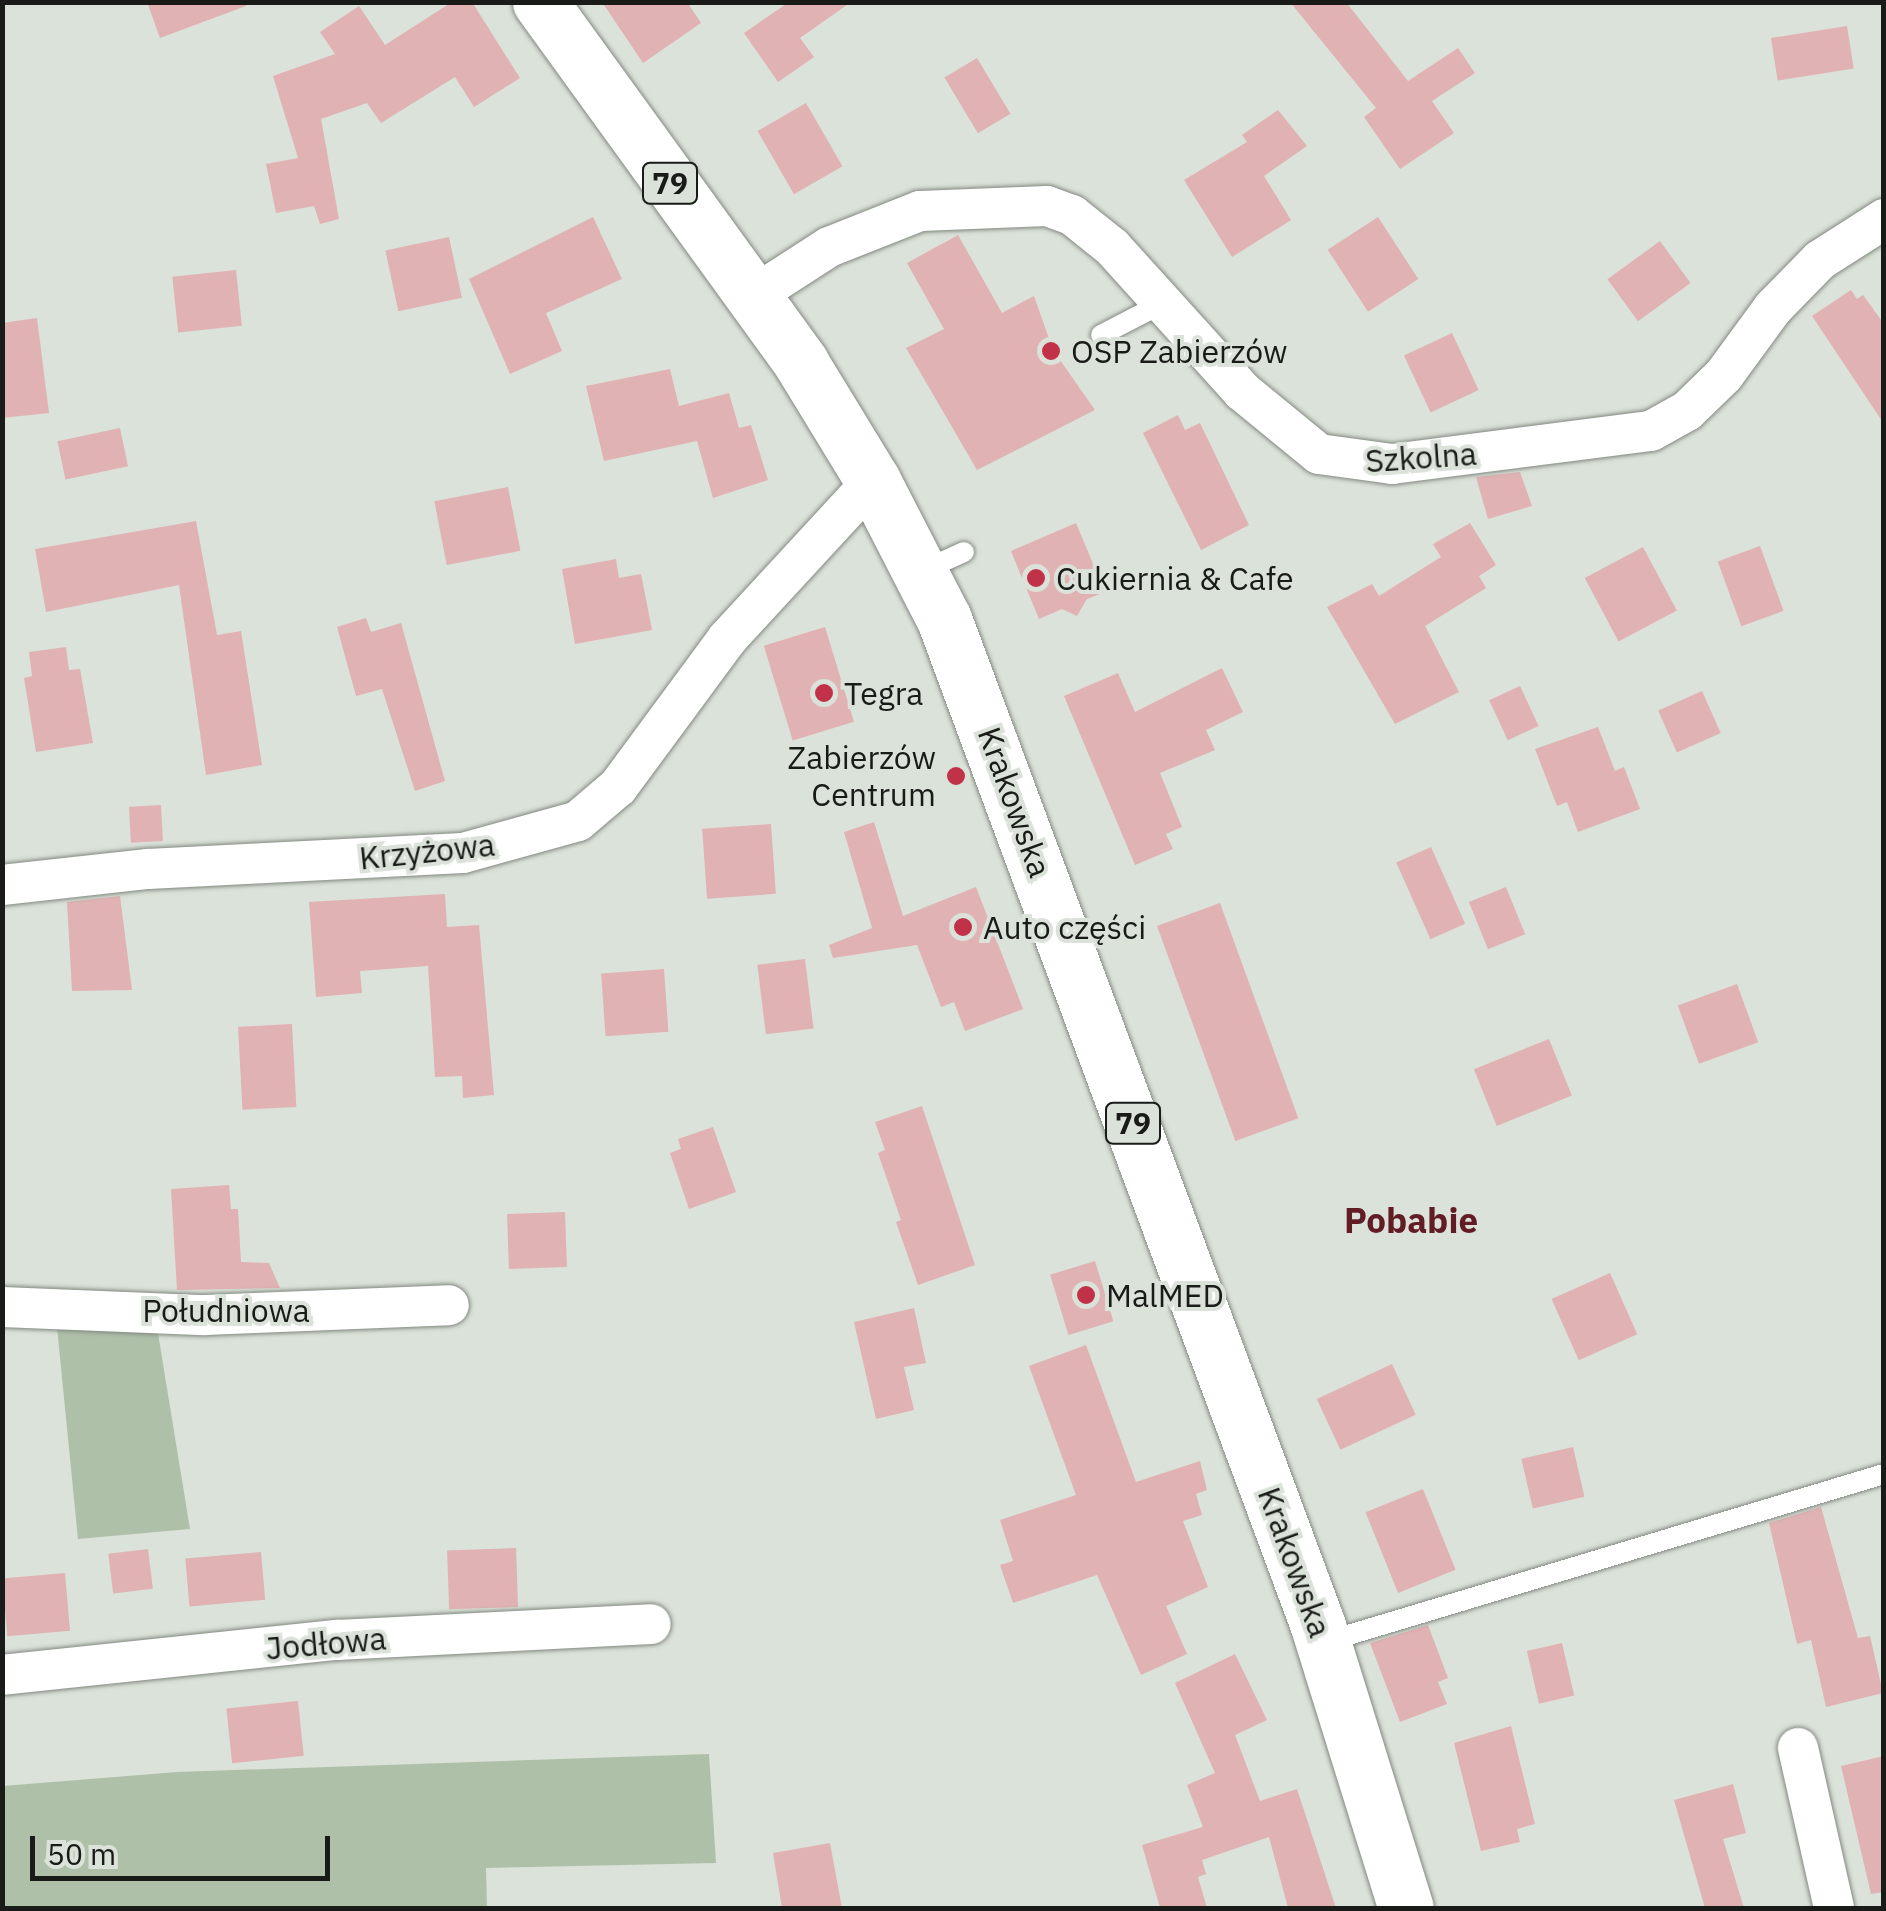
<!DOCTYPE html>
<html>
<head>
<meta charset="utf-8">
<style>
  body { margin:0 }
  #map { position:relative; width:1886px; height:1911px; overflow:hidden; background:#dbe2d9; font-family:"IBM Plex Sans",sans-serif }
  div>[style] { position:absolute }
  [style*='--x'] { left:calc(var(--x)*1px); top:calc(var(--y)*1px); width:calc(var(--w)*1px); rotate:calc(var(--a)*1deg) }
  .green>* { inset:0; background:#afc0a9 }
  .building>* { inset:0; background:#e0b2b3; transform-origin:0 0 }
  .roads { filter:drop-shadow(0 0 2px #828981) drop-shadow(0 0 2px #828981) }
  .lane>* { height:20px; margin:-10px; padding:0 10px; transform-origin:10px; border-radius:10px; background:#fff }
  .street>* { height:40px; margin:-20px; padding:0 20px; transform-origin:20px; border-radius:20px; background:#fff }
  .primary>* { height:55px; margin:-27.5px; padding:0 27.5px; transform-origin:27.5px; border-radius:27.5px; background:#fff }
  .dots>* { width:28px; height:28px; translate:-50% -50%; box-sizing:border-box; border:5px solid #dbe2d9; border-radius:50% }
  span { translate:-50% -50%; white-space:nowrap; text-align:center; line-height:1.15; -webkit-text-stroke:8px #dbe2d9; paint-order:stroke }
  .shield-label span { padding:2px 8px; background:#dbe2d9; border:2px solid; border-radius:8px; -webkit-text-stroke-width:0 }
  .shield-label { font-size:30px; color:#191b18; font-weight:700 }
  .poi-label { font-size:32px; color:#191b18 }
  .left { translate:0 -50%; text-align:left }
  .right { translate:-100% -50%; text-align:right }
  .street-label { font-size:32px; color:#191b18 }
  .neighbourhood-label { font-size:35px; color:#621c25; font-weight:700 }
  .frame { position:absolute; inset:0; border:5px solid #191b18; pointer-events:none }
  .scale { position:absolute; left:30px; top:1836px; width:300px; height:45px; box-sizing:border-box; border:5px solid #191b18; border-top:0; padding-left:12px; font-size:30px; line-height:35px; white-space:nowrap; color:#191b18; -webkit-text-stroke:8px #dbe2d9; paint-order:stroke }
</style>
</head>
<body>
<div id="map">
  <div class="green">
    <i style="clip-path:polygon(56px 1317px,156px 1321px,190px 1529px,78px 1539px)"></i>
    <i style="clip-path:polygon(709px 1754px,716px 1863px,486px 1868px,487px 1908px,3px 1908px,3px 1786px,177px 1772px)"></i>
  </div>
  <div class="building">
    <i style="clip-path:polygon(147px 2px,246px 2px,246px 6px,160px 38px)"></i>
    <i style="clip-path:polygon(452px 2px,472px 2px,520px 78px,474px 107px,455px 77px,381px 123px,367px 103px,321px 119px,339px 219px,320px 224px,314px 206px,276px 213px,266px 164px,298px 158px,273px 76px,335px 54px,320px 32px,359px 6px,385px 45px)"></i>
    <i style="clip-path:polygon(602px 2px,687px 2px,701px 23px,643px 63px)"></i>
    <i style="clip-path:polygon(789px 2px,851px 2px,800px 38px,814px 57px,778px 82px,744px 33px)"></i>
    <i style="clip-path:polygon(1290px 2px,1346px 2px,1408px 81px,1458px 48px,1475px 73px,1432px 101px,1454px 133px,1400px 169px,1364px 117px,1376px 108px)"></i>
    <i style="left:1847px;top:26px;width:43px;height:77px;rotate:81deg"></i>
    <i style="left:977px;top:58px;width:65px;height:38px;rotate:59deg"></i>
    <i style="left:806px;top:103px;width:73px;height:56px;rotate:60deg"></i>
    <i style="clip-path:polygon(1278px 110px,1307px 146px,1264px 176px,1291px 220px,1232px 257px,1184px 180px,1247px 142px,1242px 135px)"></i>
    <i style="clip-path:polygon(593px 217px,622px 279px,546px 313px,562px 351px,510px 374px,469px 279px)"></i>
    <i style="left:1378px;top:217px;width:74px;height:60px;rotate:57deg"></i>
    <i style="clip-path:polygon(958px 235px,1002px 313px,1034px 296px,1053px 350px,1095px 410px,977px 470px,906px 348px,944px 329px,907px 263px)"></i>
    <i style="left:449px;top:237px;width:62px;height:65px;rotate:78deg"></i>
    <i style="left:1660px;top:241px;width:52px;height:65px;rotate:54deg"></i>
    <i style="left:236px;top:270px;width:56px;height:64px;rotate:84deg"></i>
    <i style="clip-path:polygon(1851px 290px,1857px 299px,1863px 295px,1884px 324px,1884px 424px,1812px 316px)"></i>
    <i style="clip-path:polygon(37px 318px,49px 413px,2px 418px,2px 323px)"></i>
    <i style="left:1452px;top:333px;width:63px;height:53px;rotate:65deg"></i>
    <i style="clip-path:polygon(670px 369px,679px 406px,729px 393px,739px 428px,751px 425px,768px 480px,713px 498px,697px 441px,604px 461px,586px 386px)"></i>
    <i style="clip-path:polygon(1178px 415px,1185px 430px,1200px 423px,1249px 525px,1201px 550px,1143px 433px)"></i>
    <i style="left:120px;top:428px;width:39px;height:64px;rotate:78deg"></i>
    <i style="clip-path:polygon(1520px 472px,1532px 506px,1488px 519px,1476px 477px)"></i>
    <i style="left:508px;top:487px;width:65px;height:75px;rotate:79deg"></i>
    <i style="clip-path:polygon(196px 521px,217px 635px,241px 631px,262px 765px,206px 775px,179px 585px,46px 612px,35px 549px)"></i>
    <i style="clip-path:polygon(1076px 523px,1105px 592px,1087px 599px,1077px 616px,1062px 609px,1039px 619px,1011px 551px)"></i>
    <i style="clip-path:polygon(1470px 523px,1496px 565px,1479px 576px,1486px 588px,1425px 626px,1459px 692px,1395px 724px,1327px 607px,1372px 584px,1379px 596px,1441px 557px,1433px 544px)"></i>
    <i style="left:1760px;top:546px;width:69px;height:45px;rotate:70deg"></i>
    <i style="left:1643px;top:547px;width:72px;height:66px;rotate:62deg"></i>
    <i style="clip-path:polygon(616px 559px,619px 578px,641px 574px,652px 630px,575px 644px,562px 569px)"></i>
    <i style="clip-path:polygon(366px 618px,371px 632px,401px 623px,445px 781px,415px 791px,382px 689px,356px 696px,337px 627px)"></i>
    <i style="left:825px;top:627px;width:99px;height:64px;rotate:73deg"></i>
    <i style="clip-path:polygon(66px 647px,69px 670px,80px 669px,93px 743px,36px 752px,24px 678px,32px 676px,29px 652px)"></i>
    <i style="clip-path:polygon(1222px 668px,1243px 712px,1206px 730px,1215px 750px,1160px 773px,1182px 827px,1166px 834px,1173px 849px,1135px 865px,1064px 696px,1118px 673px,1135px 712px)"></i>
    <i style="left:1520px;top:686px;width:44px;height:34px;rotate:65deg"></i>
    <i style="left:1702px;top:691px;width:46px;height:48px;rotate:66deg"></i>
    <i style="clip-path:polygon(1598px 727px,1615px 771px,1624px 767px,1640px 809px,1578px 832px,1567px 802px,1557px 806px,1535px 749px)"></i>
    <i style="left:161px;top:805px;width:36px;height:32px;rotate:87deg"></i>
    <i style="clip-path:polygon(874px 822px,903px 916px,976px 887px,1023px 1009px,965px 1031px,954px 1002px,941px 1007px,917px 945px,833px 958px,829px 945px,872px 928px,844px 832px)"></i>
    <i style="left:771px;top:824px;width:70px;height:69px;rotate:86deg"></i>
    <i style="left:1431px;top:847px;width:84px;height:38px;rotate:66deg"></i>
    <i style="left:1506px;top:887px;width:51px;height:40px;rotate:68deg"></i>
    <i style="clip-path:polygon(445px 894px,447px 927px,479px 925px,494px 1095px,463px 1098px,462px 1076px,435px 1077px,428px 966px,360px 971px,362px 993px,316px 997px,309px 902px)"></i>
    <i style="clip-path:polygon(120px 896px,132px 990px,72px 991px,67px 902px)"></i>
    <i style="left:1220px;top:903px;width:229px;height:67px;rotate:70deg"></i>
    <i style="left:805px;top:959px;width:70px;height:48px;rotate:83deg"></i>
    <i style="left:664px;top:969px;width:63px;height:63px;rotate:86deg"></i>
    <i style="left:1737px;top:984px;width:62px;height:63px;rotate:70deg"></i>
    <i style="left:292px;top:1024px;width:83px;height:54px;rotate:87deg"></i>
    <i style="left:1549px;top:1039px;width:61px;height:81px;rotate:68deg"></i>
    <i style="clip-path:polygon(922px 1106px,975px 1265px,918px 1285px,896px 1222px,901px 1220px,878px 1153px,885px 1150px,875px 1122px)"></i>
    <i style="clip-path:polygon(713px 1127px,736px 1192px,689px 1209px,670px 1153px,681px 1149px,678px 1139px)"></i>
    <i style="clip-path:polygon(229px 1185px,231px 1209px,238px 1209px,241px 1262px,269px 1263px,280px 1288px,177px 1290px,171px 1189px)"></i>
    <i style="left:565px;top:1212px;width:55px;height:58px;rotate:88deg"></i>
    <i style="left:1095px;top:1261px;width:63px;height:47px;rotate:73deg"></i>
    <i style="left:1610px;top:1273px;width:67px;height:64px;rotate:66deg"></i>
    <i style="clip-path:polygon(914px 1308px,926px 1363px,904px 1367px,914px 1410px,876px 1419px,854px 1322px)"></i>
    <i style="clip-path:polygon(1086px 1345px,1136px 1482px,1200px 1461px,1207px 1490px,1196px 1494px,1202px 1515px,1183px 1521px,1208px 1587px,1166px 1606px,1187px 1654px,1141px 1675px,1097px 1575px,1013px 1603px,1000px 1565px,1013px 1561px,1000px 1520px,1076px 1495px,1029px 1366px)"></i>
    <i style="left:1392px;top:1364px;width:56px;height:83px;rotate:65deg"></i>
    <i style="left:1573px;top:1447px;width:51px;height:53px;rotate:77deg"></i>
    <i style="left:1423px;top:1489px;width:87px;height:62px;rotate:68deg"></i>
    <i style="clip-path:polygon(1821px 1507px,1858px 1638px,1870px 1636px,1883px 1693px,1826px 1707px,1811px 1640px,1797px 1644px,1769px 1523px)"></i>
    <i style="left:516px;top:1548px;width:59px;height:69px;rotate:88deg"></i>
    <i style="left:148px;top:1549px;width:40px;height:40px;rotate:83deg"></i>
    <i style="left:261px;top:1552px;width:48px;height:76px;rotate:85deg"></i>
    <i style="left:65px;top:1573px;width:58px;height:63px;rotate:85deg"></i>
    <i style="clip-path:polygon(1428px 1625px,1448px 1678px,1438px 1682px,1447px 1704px,1400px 1722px,1370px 1643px)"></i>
    <i style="left:1562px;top:1643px;width:54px;height:36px;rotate:77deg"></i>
    <i style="clip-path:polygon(1235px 1654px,1267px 1720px,1235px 1735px,1260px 1801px,1297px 1789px,1336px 1908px,1288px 1908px,1269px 1837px,1202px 1860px,1206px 1874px,1198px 1877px,1207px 1908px,1160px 1908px,1142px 1845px,1203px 1827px,1187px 1785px,1215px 1773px,1175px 1683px)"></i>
    <i style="left:298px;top:1701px;width:55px;height:72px;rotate:84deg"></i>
    <i style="clip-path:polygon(1511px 1726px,1535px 1824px,1517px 1829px,1520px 1842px,1481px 1851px,1454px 1743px)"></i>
    <i style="clip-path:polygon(1884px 1756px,1884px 1892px,1871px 1894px,1841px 1766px)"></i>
    <i style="clip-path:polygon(1733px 1784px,1746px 1833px,1723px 1839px,1744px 1908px,1705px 1908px,1674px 1800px)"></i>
    <i style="clip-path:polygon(830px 1843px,842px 1908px,782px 1908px,773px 1853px)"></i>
  </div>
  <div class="roads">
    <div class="lane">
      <i style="--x:1101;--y:335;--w:68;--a:-27.3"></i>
      <i style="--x:922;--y:571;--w:46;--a:-24.3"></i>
      <i style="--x:1325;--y:1642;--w:584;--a:-16.73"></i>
    </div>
    <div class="street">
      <i style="--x:753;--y:296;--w:90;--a:-32.8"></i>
      <i style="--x:829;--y:247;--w:98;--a:-21.6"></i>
      <i style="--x:920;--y:211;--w:127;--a:-2.3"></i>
      <i style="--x:1047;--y:206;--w:27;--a:20"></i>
      <i style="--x:1072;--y:215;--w:51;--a:38.7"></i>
      <i style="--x:1112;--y:247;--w:194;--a:47.9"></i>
      <i style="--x:1242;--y:391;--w:99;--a:39.3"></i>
      <i style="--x:1319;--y:454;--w:74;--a:7.8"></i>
      <i style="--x:1392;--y:464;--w:261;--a:-7.3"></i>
      <i style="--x:1651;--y:431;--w:41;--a:-29.1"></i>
      <i style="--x:1687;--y:411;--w:52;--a:-44.2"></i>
      <i style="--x:1724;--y:375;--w:83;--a:-53.8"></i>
      <i style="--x:1773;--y:308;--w:67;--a:-45.6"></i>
      <i style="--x:1820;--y:260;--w:76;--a:-32.6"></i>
      <i style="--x:2;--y:885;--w:147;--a:-6.3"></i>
      <i style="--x:148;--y:869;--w:315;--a:-2.9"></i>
      <i style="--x:463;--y:853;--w:119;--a:-15.5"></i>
      <i style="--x:578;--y:821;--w:52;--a:-40.4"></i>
      <i style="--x:618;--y:787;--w:184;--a:-53.6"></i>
      <i style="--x:727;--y:639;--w:215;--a:-47.3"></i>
      <i style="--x:2;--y:1307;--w:203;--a:2.3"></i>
      <i style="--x:205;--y:1315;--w:244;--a:-2.3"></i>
      <i style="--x:2;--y:1675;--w:337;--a:-6"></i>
      <i style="--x:337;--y:1640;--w:314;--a:-2.9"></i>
      <i style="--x:1798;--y:1748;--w:164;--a:77.3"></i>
    </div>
    <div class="primary">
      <i style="--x:540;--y:2;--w:445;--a:54.1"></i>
      <i style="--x:801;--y:363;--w:138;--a:58.6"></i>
      <i style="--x:873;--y:481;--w:155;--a:62.8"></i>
      <i style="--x:944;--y:619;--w:1074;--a:69.62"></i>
      <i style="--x:1318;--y:1626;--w:295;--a:72.7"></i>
    </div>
  </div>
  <div class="dots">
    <i style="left:1051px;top:351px;background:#c13147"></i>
    <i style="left:1036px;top:578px;background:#c13147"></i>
    <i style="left:824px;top:693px;background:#c13147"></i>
    <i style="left:956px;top:776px;background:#c13147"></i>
    <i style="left:963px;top:927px;background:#c13147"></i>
    <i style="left:1086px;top:1295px;background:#c13147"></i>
  </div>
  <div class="shield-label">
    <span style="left:670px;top:183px">79</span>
    <span style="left:1133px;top:1123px">79</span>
  </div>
  <div class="poi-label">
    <span class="left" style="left:1071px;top:351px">OSP Zabierzów</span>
    <span class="left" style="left:1056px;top:578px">Cukiernia &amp; Cafe</span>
    <span class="left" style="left:844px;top:693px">Tegra</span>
    <span class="right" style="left:936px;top:776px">Zabierzów<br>Centrum</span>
    <span class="left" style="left:983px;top:927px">Auto części</span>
    <span class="left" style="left:1106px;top:1295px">MalMED</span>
  </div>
  <div class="street-label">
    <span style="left:1421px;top:457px;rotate:-4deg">Szkolna</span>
    <span style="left:1015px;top:802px;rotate:70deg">Krakowska</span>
    <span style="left:427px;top:851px;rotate:-6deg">Krzyżowa</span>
    <span style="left:226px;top:1310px">Południowa</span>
    <span style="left:1295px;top:1562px;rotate:70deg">Krakowska</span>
    <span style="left:326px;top:1643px;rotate:-5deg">Jodłowa</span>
  </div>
  <div class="neighbourhood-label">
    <span style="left:1411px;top:1220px">Pobabie</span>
  </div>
  <div class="frame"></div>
  <div class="scale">50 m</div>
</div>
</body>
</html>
